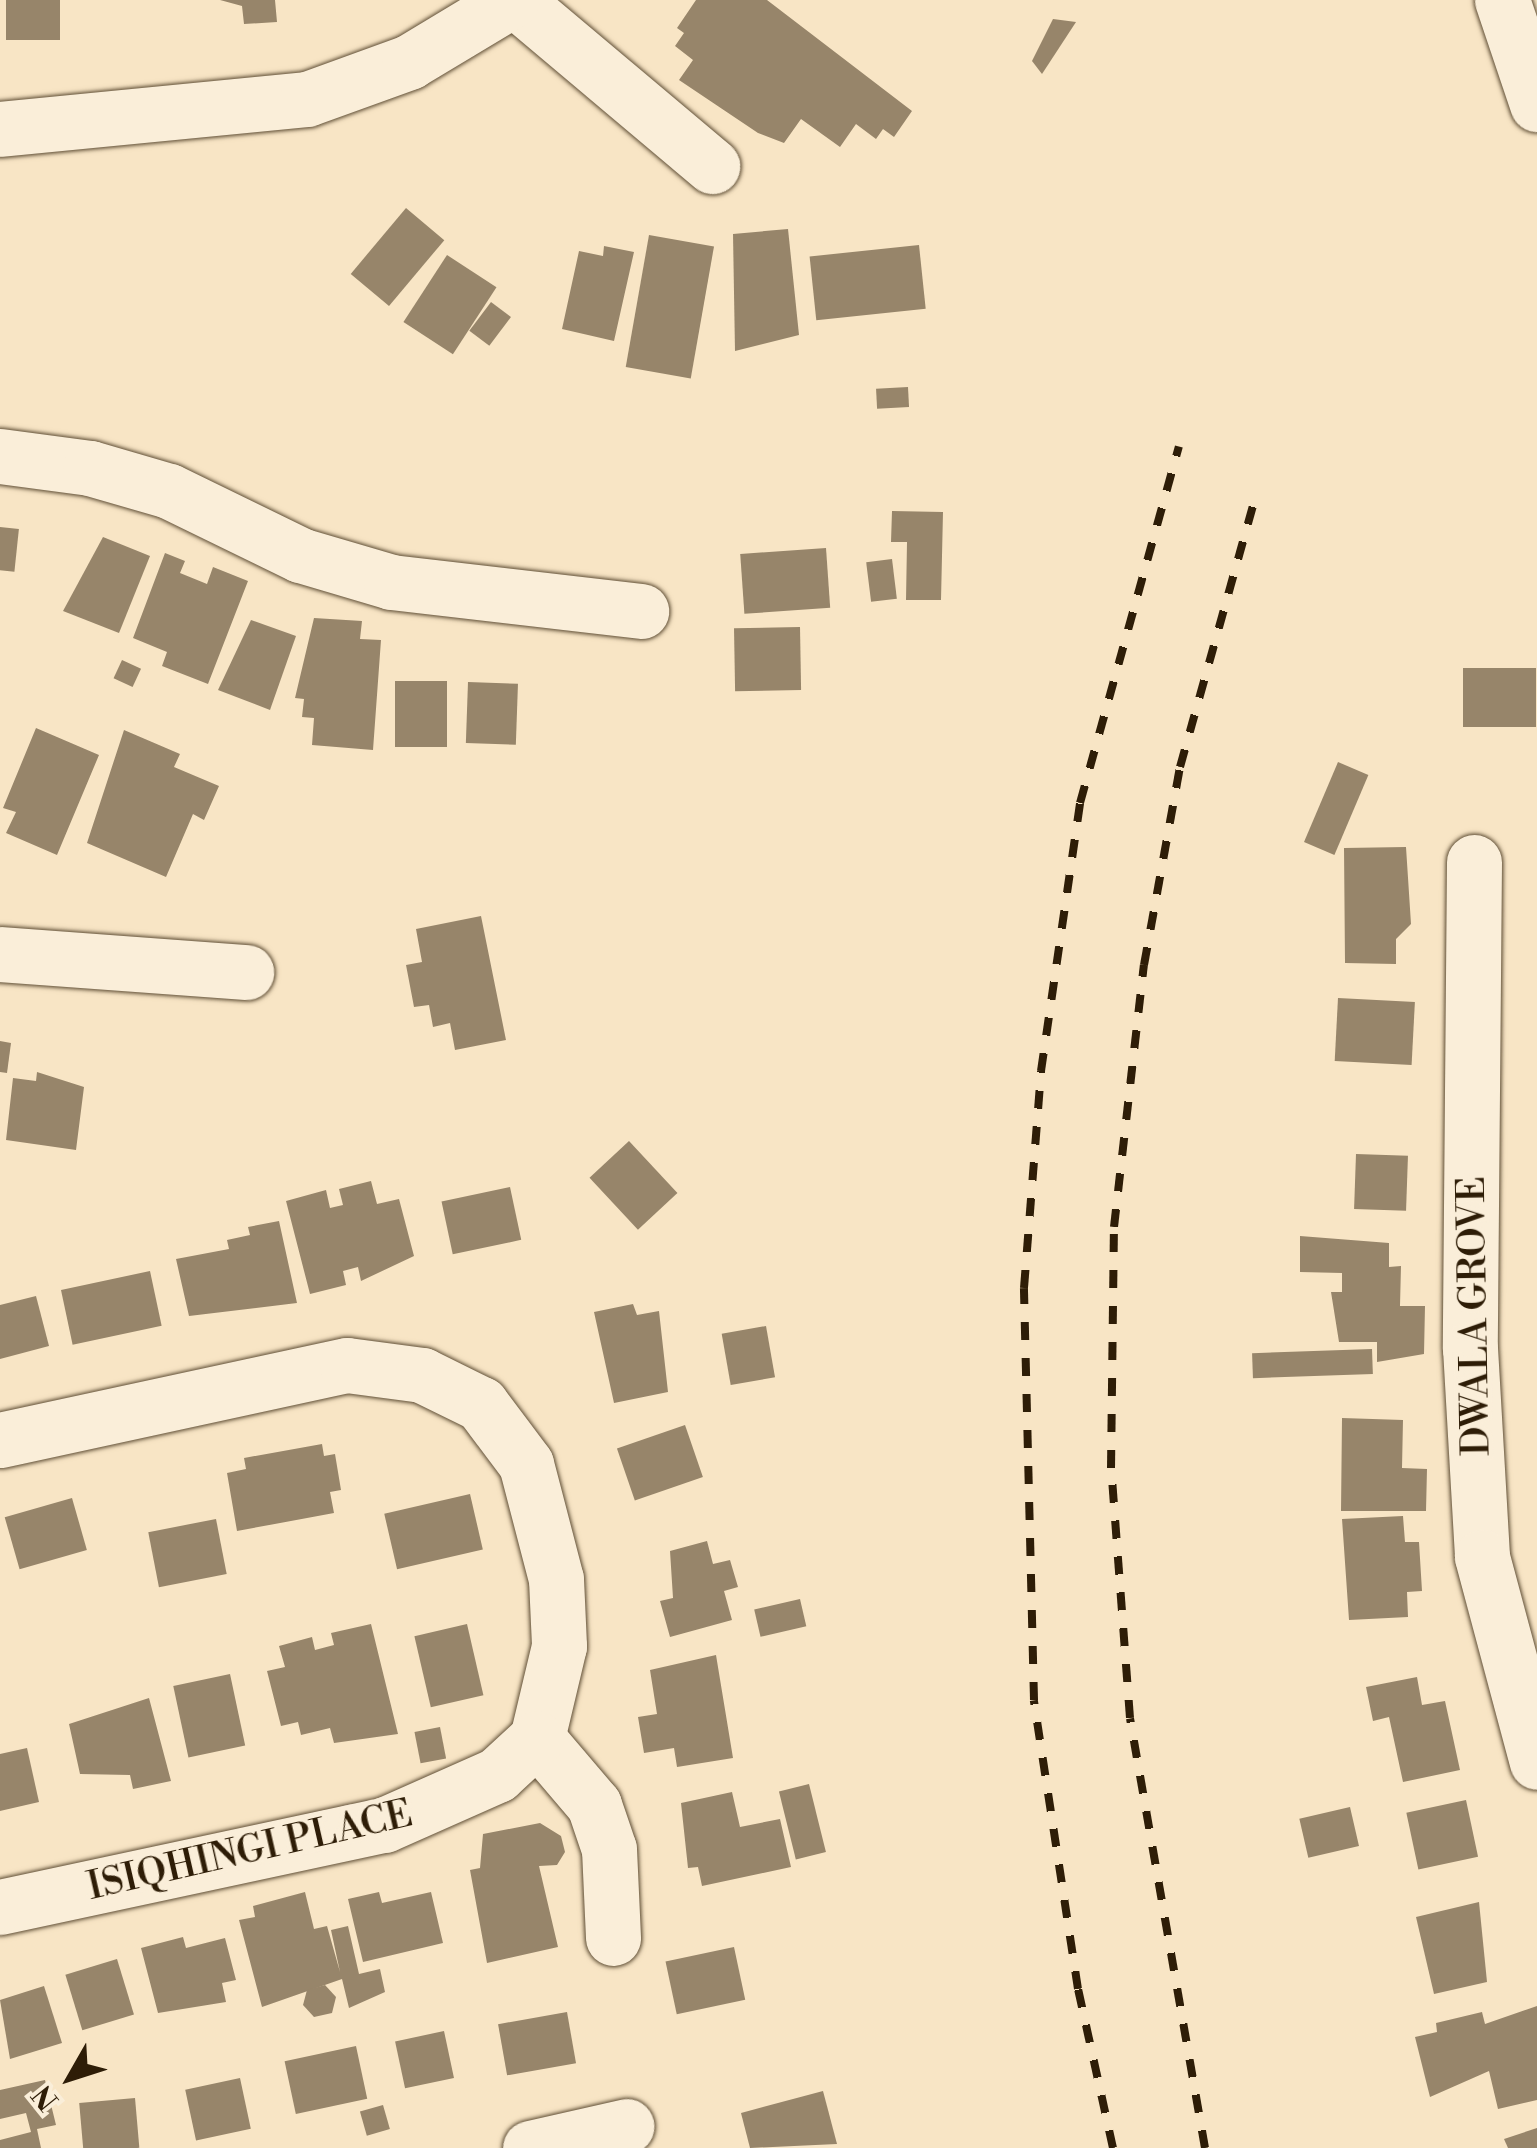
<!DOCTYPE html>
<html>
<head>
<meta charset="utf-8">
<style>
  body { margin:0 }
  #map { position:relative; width:1537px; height:2148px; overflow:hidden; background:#f8e5c5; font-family:"Libre Bodoni",serif }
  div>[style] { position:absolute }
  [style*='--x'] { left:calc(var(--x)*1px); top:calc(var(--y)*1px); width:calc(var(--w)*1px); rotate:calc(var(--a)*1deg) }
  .building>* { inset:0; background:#97856a; transform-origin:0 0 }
  .roads { filter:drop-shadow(0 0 2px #604f36) drop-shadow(0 0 2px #604f36) }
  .minor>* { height:55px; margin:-27.5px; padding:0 27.5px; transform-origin:27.5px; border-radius:27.5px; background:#faeed9 }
  .tertiary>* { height:55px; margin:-27.5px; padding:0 27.5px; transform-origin:27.5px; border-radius:27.5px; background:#faeed9 }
  .rail>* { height:8px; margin-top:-4px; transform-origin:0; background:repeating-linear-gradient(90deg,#2e1d07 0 18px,transparent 0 36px) }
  span { translate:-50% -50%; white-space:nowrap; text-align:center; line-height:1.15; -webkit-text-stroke:9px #faeed9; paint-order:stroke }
  .street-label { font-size:38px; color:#2e1d07 }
  .north { position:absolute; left:20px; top:2028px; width:100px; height:100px; -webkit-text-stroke:8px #faeed9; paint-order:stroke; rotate:231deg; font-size:28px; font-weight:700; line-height:40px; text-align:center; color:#2e1d07 }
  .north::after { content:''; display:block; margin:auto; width:35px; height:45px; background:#2e1d07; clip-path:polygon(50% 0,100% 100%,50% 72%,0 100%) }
</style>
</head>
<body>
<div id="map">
  <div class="building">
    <i style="left:6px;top:0;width:54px;height:40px"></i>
    <i style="clip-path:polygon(220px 0,275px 0,277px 22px,244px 24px,242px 6px)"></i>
    <i style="clip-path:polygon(696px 0,767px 0,912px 111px,894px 137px,883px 129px,876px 139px,856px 124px,840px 147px,801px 119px,784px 143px,758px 133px,679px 80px,693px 60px,675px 46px,684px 33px,677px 28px)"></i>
    <i style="clip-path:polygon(1053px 19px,1076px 22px,1042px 74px,1032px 61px)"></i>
    <i style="left:406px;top:208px;width:50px;height:86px;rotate:40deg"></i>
    <i style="clip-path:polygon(788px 229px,799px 335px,735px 351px,733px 234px)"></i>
    <i style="left:649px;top:235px;width:66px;height:134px;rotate:10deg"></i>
    <i style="left:919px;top:245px;width:64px;height:110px;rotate:84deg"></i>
    <i style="clip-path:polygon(604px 246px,634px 252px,614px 341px,562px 329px,579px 251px,603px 256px)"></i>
    <i style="left:447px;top:255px;width:59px;height:80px;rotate:33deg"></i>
    <i style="left:491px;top:302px;width:25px;height:36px;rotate:37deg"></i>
    <i style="left:908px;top:387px;width:20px;height:32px;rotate:87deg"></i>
    <i style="clip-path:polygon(892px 511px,943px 512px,941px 600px,906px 600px,907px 542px,891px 542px)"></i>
    <i style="left:0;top:527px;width:19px;height:43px;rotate:6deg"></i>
    <i style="clip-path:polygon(103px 537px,150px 556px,119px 633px,63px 611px)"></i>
    <i style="left:826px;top:548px;width:60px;height:86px;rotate:86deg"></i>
    <i style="clip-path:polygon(165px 553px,185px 561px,180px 573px,207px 584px,213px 567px,248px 581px,208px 684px,162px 666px,167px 652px,133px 638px)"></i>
    <i style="left:892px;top:559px;width:40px;height:26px;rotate:83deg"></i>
    <i style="clip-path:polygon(314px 618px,362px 621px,360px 639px,381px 640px,373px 750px,312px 745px,314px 718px,302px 717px,304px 699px,295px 698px)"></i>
    <i style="clip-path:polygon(251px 620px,296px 636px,270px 710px,218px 690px)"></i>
    <i style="left:800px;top:627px;width:63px;height:66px;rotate:89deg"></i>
    <i style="left:122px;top:660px;width:21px;height:20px;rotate:25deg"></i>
    <i style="left:1463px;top:668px;width:73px;height:59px"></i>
    <i style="left:395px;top:681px;width:52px;height:66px"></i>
    <i style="left:468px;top:682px;width:50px;height:61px;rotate:2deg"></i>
    <i style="clip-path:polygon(36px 728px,99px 755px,57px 855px,6px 833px,16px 812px,3px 808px)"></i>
    <i style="clip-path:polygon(124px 730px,180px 754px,174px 767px,219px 786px,204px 820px,193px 814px,166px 877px,87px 843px)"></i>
    <i style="left:1338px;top:762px;width:33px;height:87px;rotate:23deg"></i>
    <i style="clip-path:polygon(1406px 847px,1411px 924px,1396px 939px,1396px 964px,1345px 963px,1344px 848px)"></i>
    <i style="clip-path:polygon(481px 916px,506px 1040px,455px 1050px,450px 1023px,433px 1027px,429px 1005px,414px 1007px,406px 965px,422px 962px,416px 929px)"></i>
    <i style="left:1338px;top:998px;width:77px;height:63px;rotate:3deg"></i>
    <i style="clip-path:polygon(0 1041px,11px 1043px,7px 1073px,0 1072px)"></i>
    <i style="clip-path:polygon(37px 1072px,84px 1087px,76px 1150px,6px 1140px,13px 1078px,36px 1081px)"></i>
    <i style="left:629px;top:1141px;width:71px;height:54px;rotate:47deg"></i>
    <i style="left:1356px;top:1154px;width:52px;height:55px;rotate:2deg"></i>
    <i style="clip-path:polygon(371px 1181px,377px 1204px,399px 1199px,414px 1256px,361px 1281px,358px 1267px,343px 1271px,346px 1285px,310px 1294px,286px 1201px,326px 1190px,330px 1208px,343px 1205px,339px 1189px)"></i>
    <i style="left:510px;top:1187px;width:54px;height:70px;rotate:78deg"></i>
    <i style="clip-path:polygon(279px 1221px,297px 1303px,189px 1316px,176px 1259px,229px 1249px,227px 1240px,250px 1235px,248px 1227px)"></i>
    <i style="clip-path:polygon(1300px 1236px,1389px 1243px,1389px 1267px,1401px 1266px,1400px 1306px,1425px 1306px,1424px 1354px,1377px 1362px,1377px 1342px,1339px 1342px,1331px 1292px,1342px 1292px,1342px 1273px,1300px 1272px)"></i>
    <i style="left:150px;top:1271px;width:56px;height:91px;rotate:78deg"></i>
    <i style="clip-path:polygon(36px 1296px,49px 1346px,0 1359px,0 1305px)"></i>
    <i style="clip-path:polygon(633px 1304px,637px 1315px,659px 1311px,668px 1392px,614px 1403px,594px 1312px)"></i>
    <i style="left:766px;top:1326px;width:52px;height:45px;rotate:80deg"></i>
    <i style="left:1372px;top:1349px;width:25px;height:120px;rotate:88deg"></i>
    <i style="clip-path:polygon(1342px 1418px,1403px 1420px,1402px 1468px,1427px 1469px,1426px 1511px,1341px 1511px)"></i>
    <i style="left:685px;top:1425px;width:55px;height:72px;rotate:71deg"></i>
    <i style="clip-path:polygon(322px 1444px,324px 1456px,335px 1454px,341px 1490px,330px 1492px,334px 1513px,237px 1531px,227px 1473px,246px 1469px,244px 1458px)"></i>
    <i style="left:470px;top:1494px;width:57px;height:88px;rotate:77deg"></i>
    <i style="left:72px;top:1498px;width:54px;height:70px;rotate:74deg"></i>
    <i style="clip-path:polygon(1403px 1516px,1405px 1542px,1419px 1542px,1422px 1591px,1407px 1592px,1408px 1617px,1349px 1620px,1342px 1519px)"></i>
    <i style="left:216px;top:1519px;width:56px;height:69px;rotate:79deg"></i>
    <i style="clip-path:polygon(707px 1541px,713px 1564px,730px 1560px,738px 1587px,724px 1591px,732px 1620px,670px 1637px,660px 1601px,673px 1598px,670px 1551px)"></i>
    <i style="left:800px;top:1599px;width:28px;height:47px;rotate:77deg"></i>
    <i style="clip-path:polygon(371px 1624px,398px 1734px,334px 1743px,330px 1728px,301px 1735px,298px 1722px,281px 1726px,267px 1671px,285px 1667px,279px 1646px,312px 1637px,315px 1650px,334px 1645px,331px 1633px)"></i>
    <i style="left:467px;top:1624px;width:73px;height:54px;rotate:77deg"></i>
    <i style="clip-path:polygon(716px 1655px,733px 1758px,677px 1767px,674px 1748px,644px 1753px,638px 1717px,657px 1714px,650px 1670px)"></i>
    <i style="left:230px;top:1674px;width:73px;height:58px;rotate:78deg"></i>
    <i style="clip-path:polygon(1417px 1677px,1422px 1705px,1445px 1701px,1460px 1770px,1403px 1782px,1389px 1717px,1373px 1721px,1366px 1687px)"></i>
    <i style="clip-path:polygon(149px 1698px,171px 1781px,133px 1789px,130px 1775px,80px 1774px,69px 1724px)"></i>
    <i style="left:440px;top:1727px;width:32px;height:26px;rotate:79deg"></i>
    <i style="clip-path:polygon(27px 1748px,39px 1802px,0 1811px,0 1754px)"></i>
    <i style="left:809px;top:1784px;width:70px;height:31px;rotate:76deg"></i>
    <i style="clip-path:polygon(732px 1792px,740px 1827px,780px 1819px,791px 1867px,702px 1886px,698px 1867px,688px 1868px,681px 1803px)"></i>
    <i style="left:1466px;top:1800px;width:58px;height:61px;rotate:78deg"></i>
    <i style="left:1350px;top:1807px;width:40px;height:52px;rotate:77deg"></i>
    <i style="clip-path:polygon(540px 1823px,561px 1836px,565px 1852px,557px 1865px,539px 1866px,558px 1947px,487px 1963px,470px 1870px,480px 1868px,483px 1834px)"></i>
    <i style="clip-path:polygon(305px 1892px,314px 1929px,327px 1926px,340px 1972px,331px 1930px,348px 1926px,359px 1974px,380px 1969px,385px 1992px,349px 2008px,342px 1979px,262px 2007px,239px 1920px,255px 1917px,253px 1906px)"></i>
    <i style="clip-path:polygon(379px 1892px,382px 1903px,431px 1892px,443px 1943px,363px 1962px,348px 1899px)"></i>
    <i style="clip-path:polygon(1479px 1902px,1487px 1982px,1434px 1994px,1416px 1917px)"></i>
    <i style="clip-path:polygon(183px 1937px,186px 1948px,225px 1938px,236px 1980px,222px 1983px,226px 2002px,158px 2013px,141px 1948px)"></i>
    <i style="left:734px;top:1947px;width:54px;height:70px;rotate:78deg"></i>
    <i style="left:117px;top:1959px;width:58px;height:54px;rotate:73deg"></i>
    <i style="clip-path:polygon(325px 1985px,336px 1997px,332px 2013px,314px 2017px,303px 2005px,307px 1990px)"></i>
    <i style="clip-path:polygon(44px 1986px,62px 2043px,10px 2059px,0 2000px)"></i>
    <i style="clip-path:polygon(1537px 2006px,1537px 2100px,1498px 2109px,1489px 2071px,1430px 2097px,1415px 2037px,1437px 2032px,1436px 2023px,1482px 2012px,1485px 2024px)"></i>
    <i style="left:567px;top:2012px;width:52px;height:70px;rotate:80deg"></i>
    <i style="left:444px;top:2031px;width:48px;height:50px;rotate:78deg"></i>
    <i style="left:356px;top:2046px;width:54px;height:73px;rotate:78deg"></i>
    <i style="left:240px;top:2078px;width:52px;height:56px;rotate:78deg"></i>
    <i style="clip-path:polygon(45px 2080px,56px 2125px,37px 2129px,41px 2148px,0 2148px,0 2140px,31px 2132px,26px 2113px,0 2119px,0 2090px)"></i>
    <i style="clip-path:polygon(823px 2091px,837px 2144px,750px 2148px,741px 2113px)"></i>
    <i style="left:135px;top:2098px;width:50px;height:56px;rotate:85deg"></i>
    <i style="left:383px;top:2105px;width:25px;height:24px;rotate:74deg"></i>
    <i style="clip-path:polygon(1537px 2128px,1537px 2148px,1508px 2148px,1504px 2139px)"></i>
  </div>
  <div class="roads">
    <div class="minor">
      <i style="--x:515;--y:0;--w:258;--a:40.1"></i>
      <i style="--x:0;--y:129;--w:308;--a:-5.6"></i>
      <i style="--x:307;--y:99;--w:109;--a:-19.9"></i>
      <i style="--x:409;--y:62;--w:120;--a:-31"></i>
      <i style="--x:0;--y:456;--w:91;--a:7.6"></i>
      <i style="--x:90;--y:468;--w:82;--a:16.2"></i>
      <i style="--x:169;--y:491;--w:146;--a:26"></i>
      <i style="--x:300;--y:555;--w:95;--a:16.5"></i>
      <i style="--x:391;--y:582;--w:252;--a:6.6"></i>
      <i style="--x:1474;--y:862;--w:486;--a:90.5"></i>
      <i style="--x:1470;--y:1348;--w:209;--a:86.7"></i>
      <i style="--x:1482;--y:1557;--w:212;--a:75"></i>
      <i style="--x:0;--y:954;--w:247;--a:4.2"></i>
      <i style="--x:0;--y:1440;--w:355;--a:-12.2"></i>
      <i style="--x:347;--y:1365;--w:76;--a:7.6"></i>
      <i style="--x:422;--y:1375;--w:66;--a:26.2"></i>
      <i style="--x:481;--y:1404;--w:75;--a:53.1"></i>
      <i style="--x:526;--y:1464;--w:119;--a:75.4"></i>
      <i style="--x:556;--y:1579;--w:67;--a:87.4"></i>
      <i style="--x:559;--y:1646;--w:95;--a:103.4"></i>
      <i style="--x:537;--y:1738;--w:88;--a:49.6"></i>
      <i style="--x:594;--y:1805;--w:46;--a:71.2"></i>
      <i style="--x:609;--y:1849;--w:89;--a:87.4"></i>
      <i style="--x:0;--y:1907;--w:393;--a:-12.1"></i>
      <i style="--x:384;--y:1825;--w:124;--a:-23.9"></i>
      <i style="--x:497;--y:1775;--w:54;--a:-42.8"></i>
      <i style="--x:530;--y:2148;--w:99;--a:-12.8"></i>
    </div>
    <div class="tertiary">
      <i style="--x:1502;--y:0;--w:110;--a:71.4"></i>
    </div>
  </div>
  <div class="rail">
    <i style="--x:1113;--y:2148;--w:163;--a:-102.4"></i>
    <i style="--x:1078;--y:1989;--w:292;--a:-98.7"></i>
    <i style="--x:1034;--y:1700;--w:412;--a:-91.4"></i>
    <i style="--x:1024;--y:1288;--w:218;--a:-85.5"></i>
    <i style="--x:1041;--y:1071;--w:271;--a:-81.7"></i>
    <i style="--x:1080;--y:803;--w:370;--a:-74.5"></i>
    <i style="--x:1205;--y:2148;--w:436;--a:-99.9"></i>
    <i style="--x:1130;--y:1718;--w:251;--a:-94.3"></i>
    <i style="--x:1111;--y:1468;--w:241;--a:-89.3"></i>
    <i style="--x:1114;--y:1227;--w:264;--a:-83.5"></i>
    <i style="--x:1144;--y:965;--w:201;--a:-79.7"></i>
    <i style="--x:1180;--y:767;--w:286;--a:-74.4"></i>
  </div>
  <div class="street-label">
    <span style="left:1475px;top:1316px;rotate:-91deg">DWALA GROVE</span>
    <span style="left:250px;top:1851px;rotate:-13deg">ISIQHINGI PLACE</span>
  </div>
  <div class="north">N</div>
</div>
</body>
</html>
